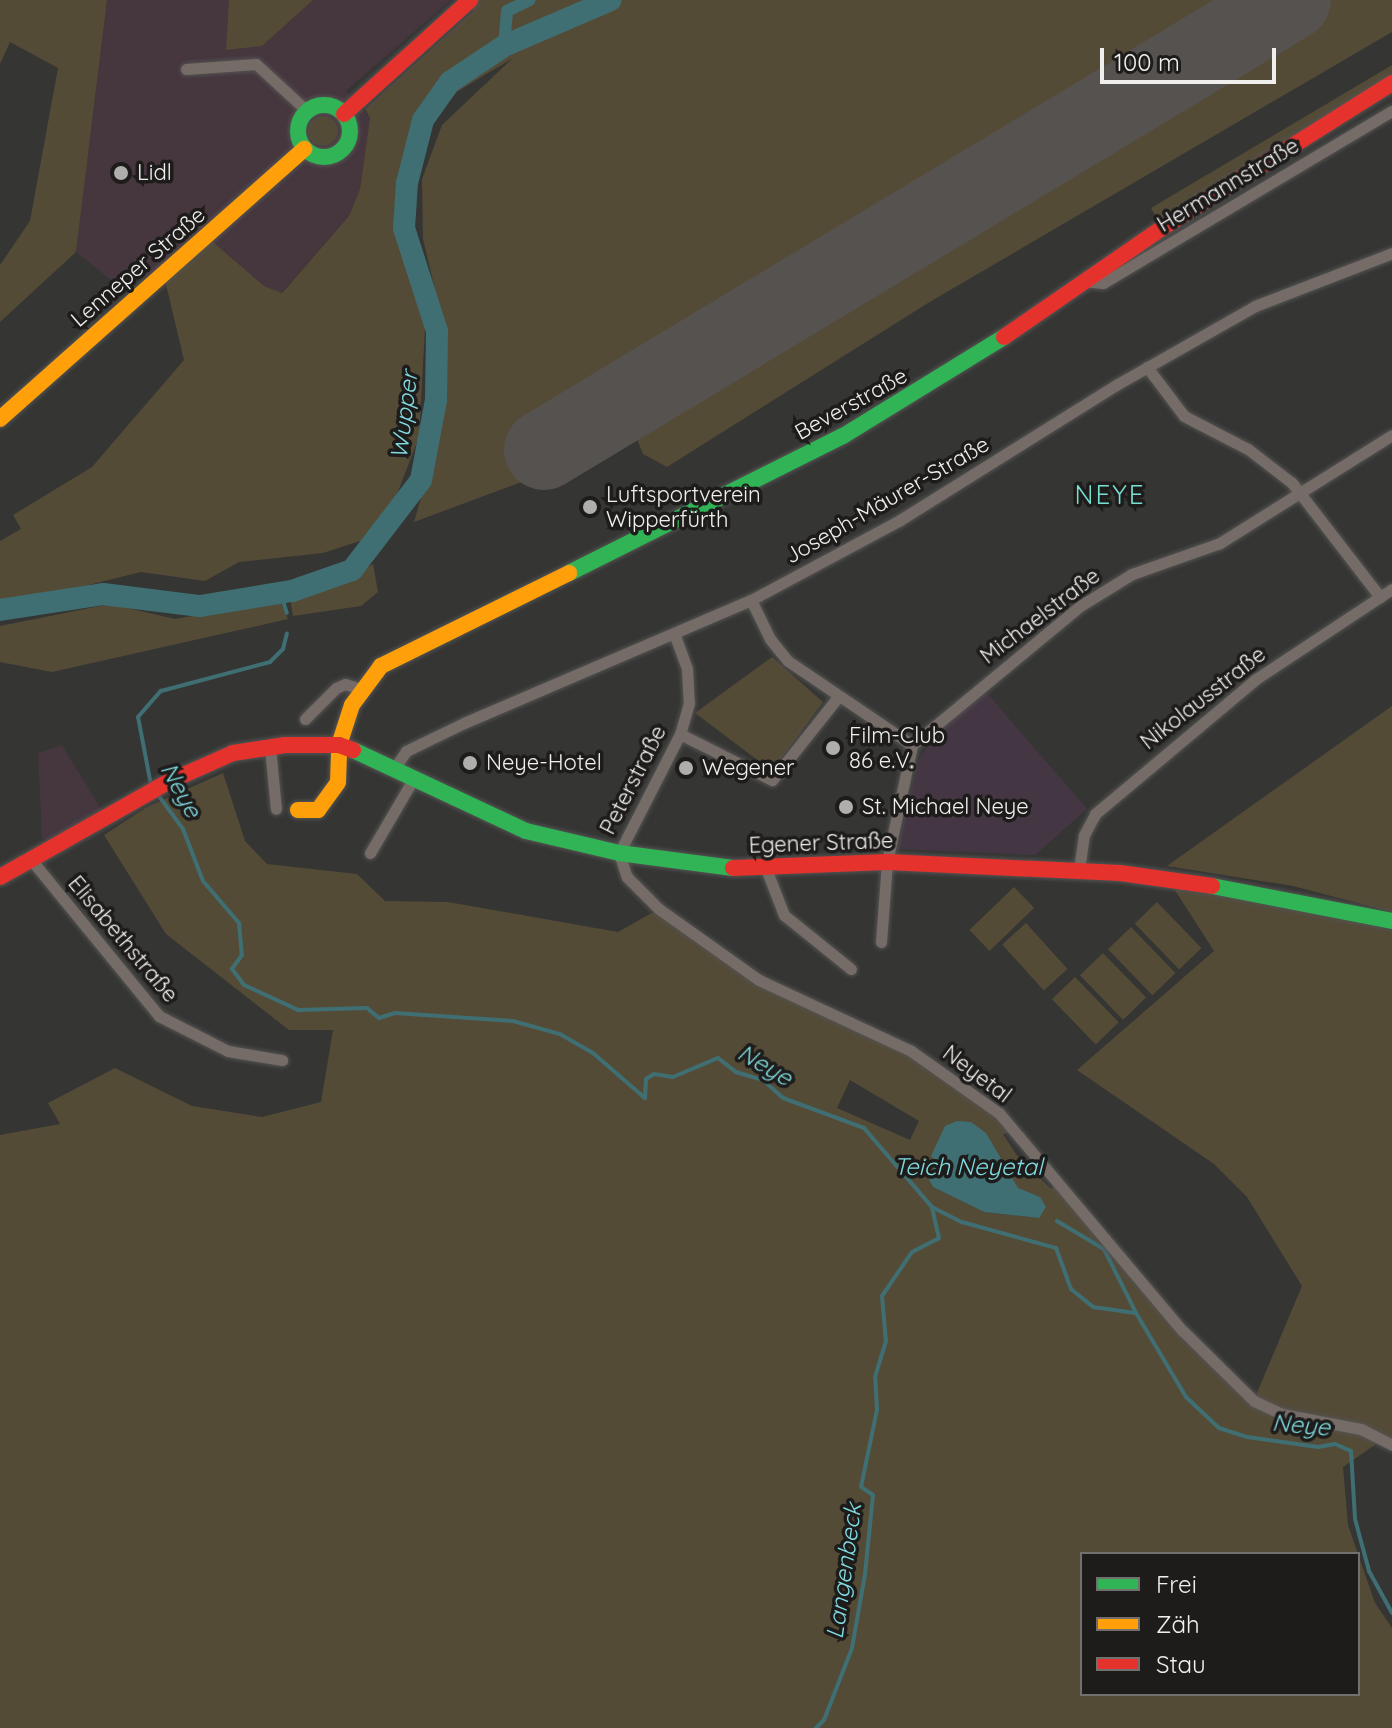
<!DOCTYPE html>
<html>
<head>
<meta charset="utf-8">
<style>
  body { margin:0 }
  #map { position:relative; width:1392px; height:1728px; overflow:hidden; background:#353534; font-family:Quicksand,sans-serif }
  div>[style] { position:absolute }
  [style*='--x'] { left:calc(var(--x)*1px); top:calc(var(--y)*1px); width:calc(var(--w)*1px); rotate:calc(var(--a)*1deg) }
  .commercial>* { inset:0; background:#46363e }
  .education>* { inset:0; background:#443743 }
  .green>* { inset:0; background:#544b37; transform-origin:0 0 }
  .round { border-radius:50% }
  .water>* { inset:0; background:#3f6f73 }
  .stream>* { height:4px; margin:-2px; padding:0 2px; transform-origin:2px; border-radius:2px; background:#3f6f73 }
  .canal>* { height:12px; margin:-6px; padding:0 6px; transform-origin:6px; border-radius:6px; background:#3f6f73 }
  .river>* { height:22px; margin:-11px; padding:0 11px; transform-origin:11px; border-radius:11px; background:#3f6f73 }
  .runway>* { height:80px; margin:-40px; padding:0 40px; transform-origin:40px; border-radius:40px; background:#565250 }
  .roads { filter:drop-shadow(0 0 2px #535352) drop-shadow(0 0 2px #535352) }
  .street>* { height:11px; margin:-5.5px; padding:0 5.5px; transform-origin:5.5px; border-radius:5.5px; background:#766c67 }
  .fast>* { height:16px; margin:-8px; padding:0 8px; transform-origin:8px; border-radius:8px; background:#30b455 }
  .fast>.ring { margin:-8px; padding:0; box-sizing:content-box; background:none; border:16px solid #30b455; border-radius:50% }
  .slow>* { height:16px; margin:-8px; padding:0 8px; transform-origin:8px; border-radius:8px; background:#ff9f0a }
  .jam>* { height:16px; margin:-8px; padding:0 8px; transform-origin:8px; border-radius:8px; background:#e5322d }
  .dots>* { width:22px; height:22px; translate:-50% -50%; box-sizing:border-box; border:4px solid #1d1c1b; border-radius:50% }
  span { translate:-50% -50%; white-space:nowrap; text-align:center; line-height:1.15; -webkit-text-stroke:7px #1d1c1b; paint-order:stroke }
  .poi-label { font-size:22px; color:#f0efee }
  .left { translate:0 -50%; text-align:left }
  .street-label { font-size:22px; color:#f0efee }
  .water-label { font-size:24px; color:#81dbe1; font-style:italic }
  .quarter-label { font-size:26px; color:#76e0d3; letter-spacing:2px }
  .legend { position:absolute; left:1080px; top:1552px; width:280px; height:144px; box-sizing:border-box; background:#1d1c1b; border:2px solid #71706f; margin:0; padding:10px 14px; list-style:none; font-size:24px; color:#f0efee }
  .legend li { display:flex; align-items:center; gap:16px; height:40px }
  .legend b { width:40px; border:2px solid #71706f }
  .scale { position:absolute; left:1100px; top:48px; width:176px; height:36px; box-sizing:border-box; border:4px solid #f0efee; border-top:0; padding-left:10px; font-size:24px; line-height:28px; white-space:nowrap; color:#f0efee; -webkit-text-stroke:6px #1d1c1b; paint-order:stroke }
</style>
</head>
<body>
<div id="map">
  <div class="commercial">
    <i style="clip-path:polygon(107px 0,229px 0,227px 50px,262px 46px,313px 0,451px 0,346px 91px,370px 118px,360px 189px,349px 216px,281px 293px,264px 286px,206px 236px,163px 272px,116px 284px,76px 252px)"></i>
    <i style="clip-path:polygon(62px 745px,103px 812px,53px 842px,42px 838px,38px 753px)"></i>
  </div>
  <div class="education">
    <i style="clip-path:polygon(986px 692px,1087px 809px,1035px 855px,897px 849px,919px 759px,940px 729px)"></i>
  </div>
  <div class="green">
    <i style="clip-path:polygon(0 0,107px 0,76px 252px,0 322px,0 265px,30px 221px,58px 68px,10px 42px,0 64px)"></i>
    <i style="clip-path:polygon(229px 0,313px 0,262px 46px,226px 50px)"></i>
    <i style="clip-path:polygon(464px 0,1392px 0,1392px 32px,928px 303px,667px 467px,643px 454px,637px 439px,414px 522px,436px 447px,447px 377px,445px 332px,423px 239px,422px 179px,442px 125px,513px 58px,417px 116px,404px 191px,406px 238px,427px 292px,419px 437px,394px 502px,366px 539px,323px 553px,239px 562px,205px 581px,141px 572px,40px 597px,0 600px,0 541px,21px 529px,13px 515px,92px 467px,184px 360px,163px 272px,206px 236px,264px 286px,282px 293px,349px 216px,360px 189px,370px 118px,365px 109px,473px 11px)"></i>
    <i style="clip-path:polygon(1392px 65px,1392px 83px,1162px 228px,1151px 208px)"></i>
    <i class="round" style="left:308px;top:116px;width:30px;height:30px"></i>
    <i style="clip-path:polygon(373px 564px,378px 592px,361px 606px,293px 616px,290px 598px,337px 584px)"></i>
    <i style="clip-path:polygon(280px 601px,288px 619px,52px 672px,0 662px,0 626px,110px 604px,175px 619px)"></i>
    <i style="clip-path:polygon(772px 657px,823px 702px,772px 771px,695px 713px)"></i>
    <i style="clip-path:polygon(1392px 706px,1392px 912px,1293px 886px,1167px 866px)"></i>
    <i style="clip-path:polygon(evenodd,223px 773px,245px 841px,267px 864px,357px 874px,385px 901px,448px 902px,618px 932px,659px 909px,759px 980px,911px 1051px,1014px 1131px,1003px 1134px,1016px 1154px,1051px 1189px,1061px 1181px,1182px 1330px,1254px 1400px,1302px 1286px,1247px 1197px,1214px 1164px,1077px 1070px,1214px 951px,1171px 884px,1392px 930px,1392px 1443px,1382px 1440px,1343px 1467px,1348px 1525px,1358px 1554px,1082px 1554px,1082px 1694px,1358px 1694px,1358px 1554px,1375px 1603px,1392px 1628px,1392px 1728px,0 1728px,0 1135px,60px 1124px,48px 1103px,115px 1068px,192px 1106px,262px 1117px,321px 1102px,333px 1030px,289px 1030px,166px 934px,104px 835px,147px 807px,223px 773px,850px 1080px,919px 1121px,910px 1140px,837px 1108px,850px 1080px,223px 773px,936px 1161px,1040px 1197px,1039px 1218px,984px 1212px,933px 1187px,929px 1180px,936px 1161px)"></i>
    <i style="left:1014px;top:887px;width:29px;height:62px;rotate:46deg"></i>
    <i style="left:1157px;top:902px;width:64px;height:31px;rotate:46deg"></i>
    <i style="left:1026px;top:923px;width:62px;height:32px;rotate:48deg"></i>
    <i style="left:1131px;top:927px;width:64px;height:32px;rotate:46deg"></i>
    <i style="left:1103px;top:953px;width:62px;height:32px;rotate:46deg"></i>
    <i style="left:1075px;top:977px;width:63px;height:32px;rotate:46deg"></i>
  </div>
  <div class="water">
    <i style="clip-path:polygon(957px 1121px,971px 1122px,986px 1133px,1018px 1188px,1040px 1197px,1046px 1207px,1039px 1218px,984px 1212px,933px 1187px,929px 1180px,936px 1161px,931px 1156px,945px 1126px)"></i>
  </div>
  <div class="stream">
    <i style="--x:280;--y:592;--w:22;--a:72"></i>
    <i style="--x:151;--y:785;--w:69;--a:-100.8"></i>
    <i style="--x:138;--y:717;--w:35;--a:-49"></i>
    <i style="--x:161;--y:691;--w:113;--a:-14.9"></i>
    <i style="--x:270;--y:662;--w:18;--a:-45"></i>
    <i style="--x:283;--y:649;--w:16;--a:-76"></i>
    <i style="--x:156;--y:792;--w:46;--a:53.9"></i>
    <i style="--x:183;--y:829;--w:56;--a:69"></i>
    <i style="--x:203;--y:881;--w:55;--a:49.4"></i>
    <i style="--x:239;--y:923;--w:32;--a:85"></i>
    <i style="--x:242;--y:955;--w:17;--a:126"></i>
    <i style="--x:232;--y:969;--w:20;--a:53"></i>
    <i style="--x:244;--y:985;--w:60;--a:24.8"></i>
    <i style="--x:298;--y:1010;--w:69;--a:-1.7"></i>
    <i style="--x:367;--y:1008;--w:16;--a:40"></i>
    <i style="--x:379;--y:1018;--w:17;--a:-17"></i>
    <i style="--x:395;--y:1013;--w:118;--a:3.9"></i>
    <i style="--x:513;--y:1021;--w:49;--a:15.5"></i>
    <i style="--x:560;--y:1034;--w:38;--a:30"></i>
    <i style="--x:593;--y:1053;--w:69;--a:40.9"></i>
    <i style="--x:645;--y:1098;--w:19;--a:-87"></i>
    <i style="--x:646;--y:1079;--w:9;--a:-32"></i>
    <i style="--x:654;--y:1074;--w:19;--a:9"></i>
    <i style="--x:673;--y:1077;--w:49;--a:-22.9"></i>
    <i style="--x:718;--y:1058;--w:23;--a:38"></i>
    <i style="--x:736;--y:1072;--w:28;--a:17"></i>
    <i style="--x:763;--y:1080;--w:27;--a:42"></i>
    <i style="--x:783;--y:1098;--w:86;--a:20.3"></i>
    <i style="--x:864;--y:1128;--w:104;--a:49.3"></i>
    <i style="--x:932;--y:1207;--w:34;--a:27"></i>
    <i style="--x:962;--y:1222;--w:98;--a:15.5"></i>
    <i style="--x:1056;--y:1248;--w:44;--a:69.9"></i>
    <i style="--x:1071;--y:1289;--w:28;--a:39"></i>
    <i style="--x:1093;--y:1307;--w:43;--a:7.9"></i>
    <i style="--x:1136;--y:1313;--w:98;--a:59.2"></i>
    <i style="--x:1186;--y:1397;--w:45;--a:43.2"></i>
    <i style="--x:1219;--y:1428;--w:29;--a:18"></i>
    <i style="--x:1247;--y:1437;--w:72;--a:8"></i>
    <i style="--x:1318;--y:1447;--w:17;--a:-10"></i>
    <i style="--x:1335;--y:1444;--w:17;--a:24"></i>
    <i style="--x:1351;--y:1451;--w:68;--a:86.6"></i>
    <i style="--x:1355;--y:1519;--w:54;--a:74.9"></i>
    <i style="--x:1369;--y:1571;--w:48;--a:61.3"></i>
    <i style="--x:1057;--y:1221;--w:55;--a:30.8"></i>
    <i style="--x:1104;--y:1249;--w:72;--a:63.4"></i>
    <i style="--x:816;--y:1728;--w:11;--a:-45"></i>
    <i style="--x:824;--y:1720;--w:77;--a:-68.7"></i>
    <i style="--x:852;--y:1648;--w:75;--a:-80"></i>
    <i style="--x:865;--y:1574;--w:79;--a:-84.2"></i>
    <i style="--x:873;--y:1495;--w:14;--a:-146"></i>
    <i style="--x:861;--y:1487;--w:79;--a:-78.3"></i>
    <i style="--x:877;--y:1410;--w:33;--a:-93"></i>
    <i style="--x:875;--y:1377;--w:37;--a:-73"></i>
    <i style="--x:886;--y:1342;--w:46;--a:-95"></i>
    <i style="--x:882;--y:1296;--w:53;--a:-55.7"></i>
    <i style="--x:912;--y:1252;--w:30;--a:-27"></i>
    <i style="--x:939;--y:1238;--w:32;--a:-103"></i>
  </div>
  <div class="canal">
    <i style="--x:504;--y:46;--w:35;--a:-85"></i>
    <i style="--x:507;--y:11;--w:25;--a:-26"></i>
  </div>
  <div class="river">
    <i style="--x:0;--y:610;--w:104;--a:-8.8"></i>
    <i style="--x:103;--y:594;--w:98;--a:7.1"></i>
    <i style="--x:200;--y:606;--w:93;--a:-9.3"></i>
    <i style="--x:292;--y:591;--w:64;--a:-19.3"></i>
    <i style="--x:352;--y:570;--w:113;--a:-52.5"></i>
    <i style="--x:421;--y:480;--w:81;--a:-79.4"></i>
    <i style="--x:436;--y:400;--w:69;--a:-89.2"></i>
    <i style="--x:437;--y:331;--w:108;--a:-107.8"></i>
    <i style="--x:404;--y:228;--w:45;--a:-86.2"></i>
    <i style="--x:407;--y:183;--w:65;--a:-75.7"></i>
    <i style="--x:423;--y:120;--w:47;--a:-54.6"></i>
    <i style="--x:450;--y:82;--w:65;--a:-33.7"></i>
    <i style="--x:504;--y:46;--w:116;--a:-23.3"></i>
  </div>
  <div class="runway">
    <i style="--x:544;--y:450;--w:872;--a:-31.07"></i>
  </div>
  <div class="roads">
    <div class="street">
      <i style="--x:186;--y:69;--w:70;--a:-4.1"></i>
      <i style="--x:256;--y:64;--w:69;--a:42.7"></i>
      <i style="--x:1083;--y:281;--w:20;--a:6"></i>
      <i style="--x:1103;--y:283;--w:336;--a:-30.8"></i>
      <i style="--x:1147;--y:367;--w:61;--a:52.9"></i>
      <i style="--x:1184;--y:416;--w:72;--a:27.3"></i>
      <i style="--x:1248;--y:449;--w:56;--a:37.7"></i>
      <i style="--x:1292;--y:483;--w:144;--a:52.3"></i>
      <i style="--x:751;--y:600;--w:43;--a:64"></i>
      <i style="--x:770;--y:639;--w:28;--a:51"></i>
      <i style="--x:788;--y:661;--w:150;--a:34.1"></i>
      <i style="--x:674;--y:633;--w:38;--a:70"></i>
      <i style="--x:687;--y:669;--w:34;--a:87"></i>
      <i style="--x:689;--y:703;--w:32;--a:106"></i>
      <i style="--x:680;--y:734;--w:134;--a:117.1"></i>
      <i style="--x:619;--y:853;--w:25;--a:72"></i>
      <i style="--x:627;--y:877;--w:45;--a:45"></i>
      <i style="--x:659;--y:909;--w:123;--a:35.4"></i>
      <i style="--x:759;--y:980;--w:168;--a:25"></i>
      <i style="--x:911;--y:1051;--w:108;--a:35.2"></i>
      <i style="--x:999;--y:1113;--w:284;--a:49.9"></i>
      <i style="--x:1182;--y:1330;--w:101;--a:44.6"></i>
      <i style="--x:1254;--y:1401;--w:31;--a:25"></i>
      <i style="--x:1282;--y:1414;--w:80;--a:10.8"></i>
      <i style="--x:1361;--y:1429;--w:35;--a:27"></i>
      <i style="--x:305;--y:719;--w:44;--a:-45"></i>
      <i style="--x:336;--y:688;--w:10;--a:-24"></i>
      <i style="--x:345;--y:684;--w:17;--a:17"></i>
      <i style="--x:680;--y:734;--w:103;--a:26.6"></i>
      <i style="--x:772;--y:780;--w:106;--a:-51.5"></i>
      <i style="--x:270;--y:747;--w:62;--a:84.5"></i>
      <i style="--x:396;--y:766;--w:18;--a:-56"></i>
      <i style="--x:406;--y:751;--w:64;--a:-25.8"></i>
      <i style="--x:464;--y:723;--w:312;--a:-23.2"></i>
      <i style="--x:751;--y:600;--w:169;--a:-28.2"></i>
      <i style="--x:900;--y:520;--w:255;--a:-32"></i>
      <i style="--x:1116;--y:385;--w:160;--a:-29.6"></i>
      <i style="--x:1255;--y:306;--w:147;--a:-21.1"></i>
      <i style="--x:370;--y:853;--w:89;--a:-59.7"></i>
      <i style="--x:33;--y:862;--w:199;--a:50.7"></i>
      <i style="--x:159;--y:1016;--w:77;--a:26.9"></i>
      <i style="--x:228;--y:1051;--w:55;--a:9.5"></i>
      <i style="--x:765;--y:866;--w:53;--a:68.8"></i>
      <i style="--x:784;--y:915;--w:86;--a:38.9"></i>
      <i style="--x:1079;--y:870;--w:35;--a:-82"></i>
      <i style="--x:1084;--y:835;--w:24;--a:-62"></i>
      <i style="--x:1095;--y:814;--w:210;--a:-40"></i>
      <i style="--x:1256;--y:679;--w:163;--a:-33.5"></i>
      <i style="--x:881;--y:942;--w:80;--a:-85.7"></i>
      <i style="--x:887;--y:862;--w:120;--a:-77.9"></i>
      <i style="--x:912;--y:745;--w:218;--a:-39.6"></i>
      <i style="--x:1080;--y:606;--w:61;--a:-31.6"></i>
      <i style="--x:1132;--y:574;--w:93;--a:-19.4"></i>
      <i style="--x:1220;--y:543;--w:203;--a:-32.1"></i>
    </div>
    <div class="fast">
      <i class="ring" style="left:298px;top:105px;width:36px;height:36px"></i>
      <i style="--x:569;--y:573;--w:306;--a:-26.6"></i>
      <i style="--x:843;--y:436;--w:189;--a:-31.6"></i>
      <i style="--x:353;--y:750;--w:191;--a:25.1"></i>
      <i style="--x:526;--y:831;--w:96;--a:13.3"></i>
      <i style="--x:619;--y:853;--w:115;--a:7.5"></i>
      <i style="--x:1212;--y:886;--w:183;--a:11"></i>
    </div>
    <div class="slow">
      <i style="--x:0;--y:419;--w:407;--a:-41.6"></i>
      <i style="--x:298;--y:810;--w:20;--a:0"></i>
      <i style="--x:318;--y:810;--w:34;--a:-54"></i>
      <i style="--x:338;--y:782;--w:37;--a:-88"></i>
      <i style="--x:339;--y:745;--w:42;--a:-72"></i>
      <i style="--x:352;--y:705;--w:49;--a:-53.4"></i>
      <i style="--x:381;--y:666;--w:210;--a:-26.3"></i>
    </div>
    <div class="jam">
      <i style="--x:344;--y:114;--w:170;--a:-42.1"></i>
      <i style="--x:1004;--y:337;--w:192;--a:-34.6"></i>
      <i style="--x:1162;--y:228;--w:272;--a:-32.2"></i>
      <i style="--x:733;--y:868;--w:154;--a:-2.2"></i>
      <i style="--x:887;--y:862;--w:233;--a:2.7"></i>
      <i style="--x:1120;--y:873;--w:93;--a:8"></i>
      <i style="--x:0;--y:877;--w:195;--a:-29.5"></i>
      <i style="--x:170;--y:781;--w:69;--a:-24"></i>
      <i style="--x:233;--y:753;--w:53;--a:-8.7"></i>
      <i style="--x:285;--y:745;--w:54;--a:0"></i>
      <i style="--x:339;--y:745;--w:15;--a:20"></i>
    </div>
  </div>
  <div class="dots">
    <i style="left:121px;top:173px;background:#afaead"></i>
    <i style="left:590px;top:507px;background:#afaead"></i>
    <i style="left:833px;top:748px;background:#afaead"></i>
    <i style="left:470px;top:763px;background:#afaead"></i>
    <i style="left:686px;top:768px;background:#afaead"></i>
    <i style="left:846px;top:807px;background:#afaead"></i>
  </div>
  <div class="poi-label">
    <span class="left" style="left:137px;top:173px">Lidl</span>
    <span class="left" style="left:606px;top:507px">Luftsportverein<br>Wipperfürth</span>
    <span class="left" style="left:849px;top:748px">Film-Club<br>86 e.V.</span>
    <span class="left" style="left:486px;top:763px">Neye-Hotel</span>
    <span class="left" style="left:702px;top:768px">Wegener</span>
    <span class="left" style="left:862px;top:807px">St. Michael Neye</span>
  </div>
  <div class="street-label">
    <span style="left:1228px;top:185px;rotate:-31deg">Hermannstraße</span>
    <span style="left:138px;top:267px;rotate:-41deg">Lenneper Straße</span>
    <span style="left:851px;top:404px;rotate:-29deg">Beverstraße</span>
    <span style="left:887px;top:500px;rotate:-30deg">Joseph-Mäurer-Straße</span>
    <span style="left:1040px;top:616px;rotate:-37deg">Michaelstraße</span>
    <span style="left:1203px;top:698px;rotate:-38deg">Nikolausstraße</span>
    <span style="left:633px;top:780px;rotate:-63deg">Peterstraße</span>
    <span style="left:821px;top:843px;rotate:-2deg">Egener Straße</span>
    <span style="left:123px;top:939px;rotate:50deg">Elisabethstraße</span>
    <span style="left:977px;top:1074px;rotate:37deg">Neyetal</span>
  </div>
  <div class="water-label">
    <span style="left:404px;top:415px;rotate:-83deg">Wupper</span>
    <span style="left:181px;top:790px;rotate:61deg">Neye</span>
    <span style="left:765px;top:1065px;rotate:30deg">Neye</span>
    <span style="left:968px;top:1167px">Teich Neyetal</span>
    <span style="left:1301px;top:1425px;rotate:5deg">Neye</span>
    <span style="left:844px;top:1571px;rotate:-82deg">Langenbeck</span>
  </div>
  <div class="quarter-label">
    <span style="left:1110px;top:495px">NEYE</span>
  </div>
  <ul class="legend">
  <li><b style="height:10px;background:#30b455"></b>Frei</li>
  <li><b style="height:10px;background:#ff9f0a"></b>Zäh</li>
  <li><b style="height:10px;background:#e5322d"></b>Stau</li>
  </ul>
  <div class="scale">100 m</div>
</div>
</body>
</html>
